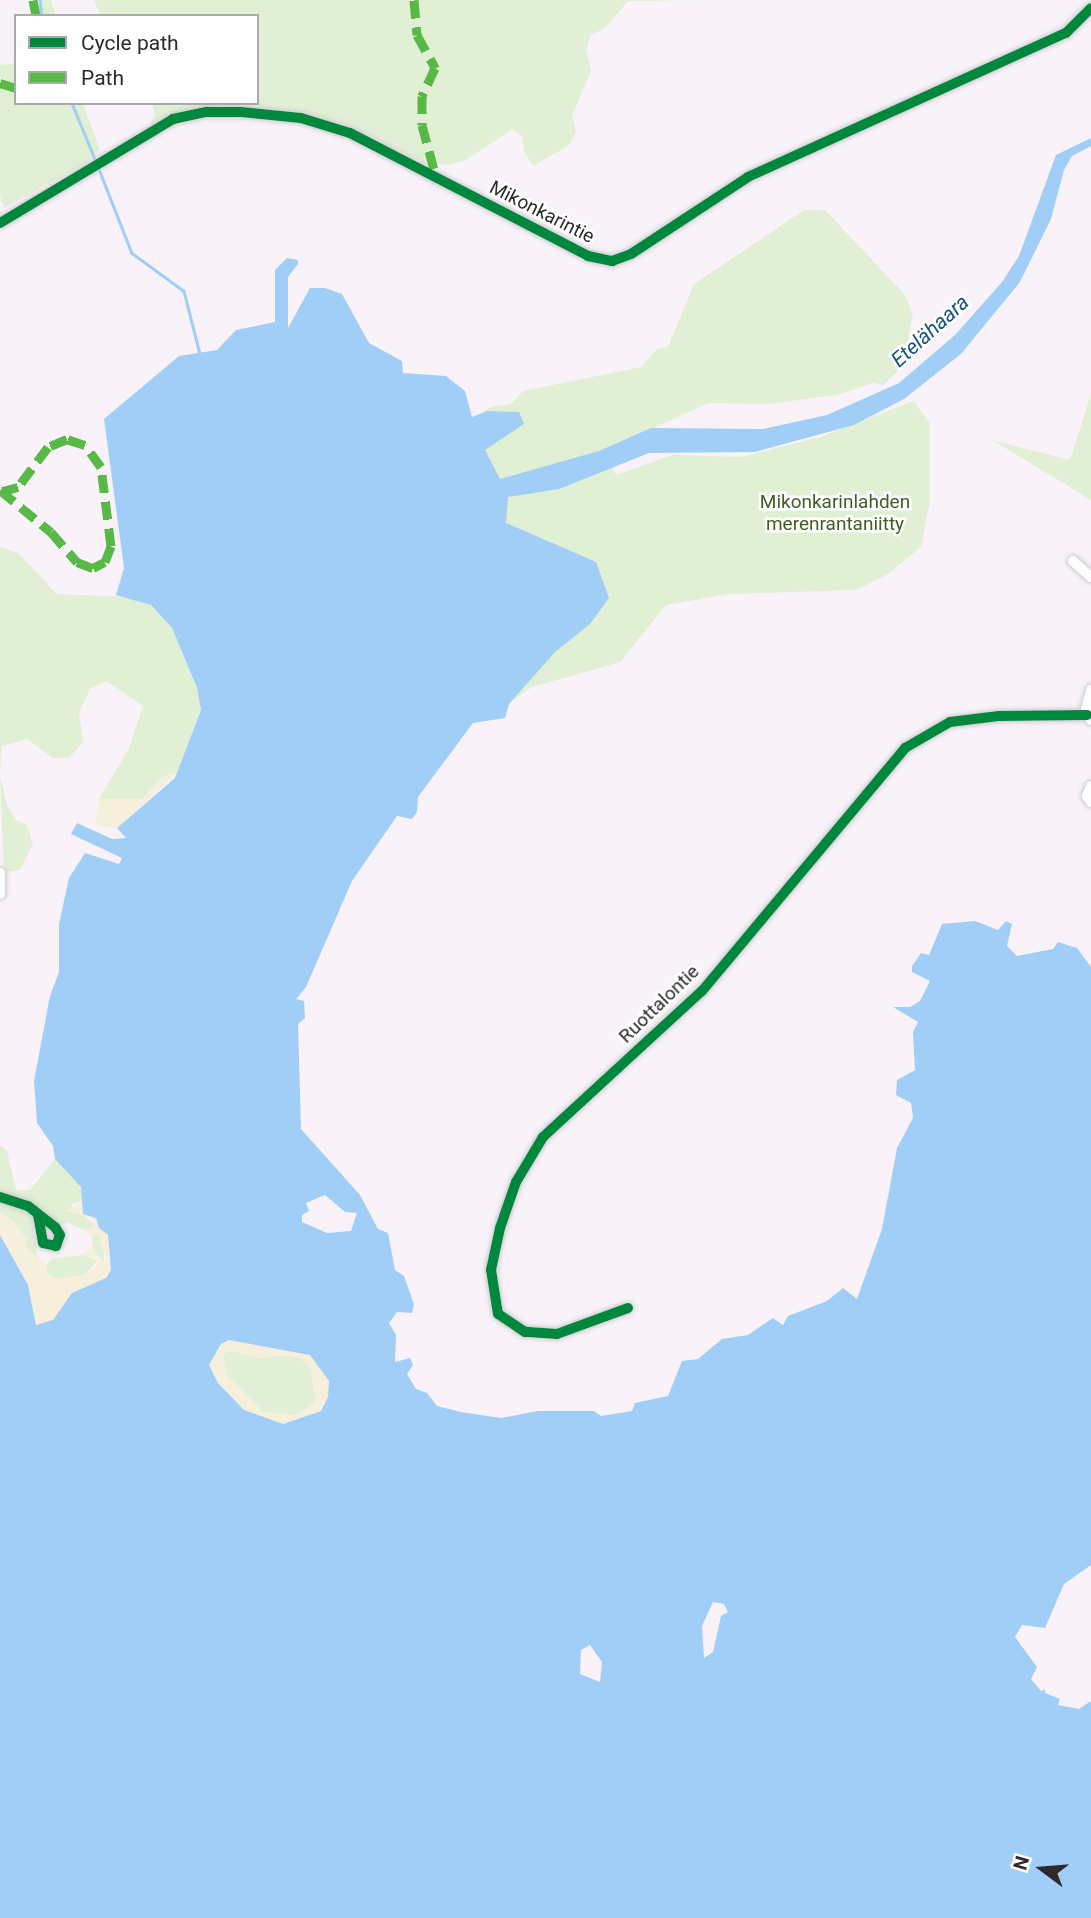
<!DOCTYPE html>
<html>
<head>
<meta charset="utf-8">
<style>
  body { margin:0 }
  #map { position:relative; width:1091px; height:1918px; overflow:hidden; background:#f9f3f9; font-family:Roboto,sans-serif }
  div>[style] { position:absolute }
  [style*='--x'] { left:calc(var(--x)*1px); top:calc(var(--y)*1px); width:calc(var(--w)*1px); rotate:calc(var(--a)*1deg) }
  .green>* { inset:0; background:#e1efd4 }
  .sand>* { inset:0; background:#f6efdc }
  .water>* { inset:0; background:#a1cef6 }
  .stream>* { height:2.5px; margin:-1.25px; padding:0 1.25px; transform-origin:1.25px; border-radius:1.25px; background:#a1cef6 }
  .roads { filter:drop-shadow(0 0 2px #cdc9ce) drop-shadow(0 0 2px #cdc9ce) }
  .street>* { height:10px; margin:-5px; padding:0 5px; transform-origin:5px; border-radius:5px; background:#fefdfe }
  .quiet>* { height:9px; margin-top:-4.5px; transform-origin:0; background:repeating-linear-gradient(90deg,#58b947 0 18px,transparent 0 27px) }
  .cycleway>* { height:10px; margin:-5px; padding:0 5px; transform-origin:5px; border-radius:5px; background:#00873e }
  span { translate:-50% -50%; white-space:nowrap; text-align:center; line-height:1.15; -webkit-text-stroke:5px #fff; paint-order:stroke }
  .street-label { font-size:19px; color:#2d292d }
  .park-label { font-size:19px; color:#3f5e21 }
  .water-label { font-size:21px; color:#145581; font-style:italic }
  .legend { position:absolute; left:14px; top:14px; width:245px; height:91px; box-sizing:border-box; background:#fff; border:2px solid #aba9ab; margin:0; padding:9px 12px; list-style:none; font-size:21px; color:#2d292d }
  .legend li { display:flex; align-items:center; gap:14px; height:35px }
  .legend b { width:35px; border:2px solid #aba9ab }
  .north { position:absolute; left:1007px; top:1834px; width:70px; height:70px; -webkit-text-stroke:5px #fff; paint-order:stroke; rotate:286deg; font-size:19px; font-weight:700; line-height:28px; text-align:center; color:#2d292d }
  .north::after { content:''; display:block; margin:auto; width:24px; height:32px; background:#2d292d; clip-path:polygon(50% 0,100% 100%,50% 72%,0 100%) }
</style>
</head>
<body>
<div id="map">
  <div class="green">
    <i style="clip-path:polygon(39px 0,51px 0,56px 16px,42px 16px)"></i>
    <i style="clip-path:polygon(94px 0,695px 0,628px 1px,605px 28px,591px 35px,586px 49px,591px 71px,572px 116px,576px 132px,568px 146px,533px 166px,524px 151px,522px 136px,513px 129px,466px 160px,448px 165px,422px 162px,361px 131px,278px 110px,218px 106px,180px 111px,150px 124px,155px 115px,152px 103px,257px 103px,257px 16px,100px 16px)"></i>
    <i style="clip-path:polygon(16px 63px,16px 103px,83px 103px,100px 150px,86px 163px,4px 208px,0 196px,0 65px)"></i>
    <i style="clip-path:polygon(804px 210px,825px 210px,905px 295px,913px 314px,903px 366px,883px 385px,873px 383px,837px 395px,768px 404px,708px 403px,605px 451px,616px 475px,672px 455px,742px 457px,820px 437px,914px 401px,930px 424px,930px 501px,921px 547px,888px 574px,856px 590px,728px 594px,666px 605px,620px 662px,532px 687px,508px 704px,523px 688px,379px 469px,491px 407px,511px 404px,523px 391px,641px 367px,657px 349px,668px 347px,694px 284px)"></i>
    <i style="clip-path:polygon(1091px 394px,1091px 500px,992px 440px,1070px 460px)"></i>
    <i style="clip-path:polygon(0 547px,18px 553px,57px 594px,132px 597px,151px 605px,172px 628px,197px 688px,201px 710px,177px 773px,166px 775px,142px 799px,99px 799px,129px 748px,143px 706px,107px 681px,90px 689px,79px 713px,83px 742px,69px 758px,53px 758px,27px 739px,2px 746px,0 775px)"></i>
    <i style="clip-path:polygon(0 776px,7px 805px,17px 821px,26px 824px,33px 844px,20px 870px,4px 872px)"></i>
    <i style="clip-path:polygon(0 1145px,7px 1151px,16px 1190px,30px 1190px,55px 1159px,81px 1187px,85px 1200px,70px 1205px,96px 1225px,86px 1231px,67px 1222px,58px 1226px,35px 1204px,0 1192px)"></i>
    <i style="clip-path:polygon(0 1202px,22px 1208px,31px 1217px,38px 1258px,24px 1246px,26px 1239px,13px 1221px,0 1212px)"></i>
    <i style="clip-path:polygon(98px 1233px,105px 1245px,104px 1262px,93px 1251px,92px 1237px)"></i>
    <i style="clip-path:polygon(84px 1255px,97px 1261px,86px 1274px,60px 1279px,47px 1274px,46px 1265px,53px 1258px)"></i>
    <i style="clip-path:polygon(232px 1349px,258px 1358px,285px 1355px,301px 1358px,311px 1368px,315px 1404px,295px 1415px,263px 1412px,226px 1374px,223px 1354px)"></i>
  </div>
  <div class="sand">
    <i style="clip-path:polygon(177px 773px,117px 828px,99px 826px,96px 821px,99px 799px,142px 799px,166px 775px)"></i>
    <i style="clip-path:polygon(85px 1200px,82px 1210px,97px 1218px,107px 1235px,111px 1270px,107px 1278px,85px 1287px,53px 1320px,36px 1325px,28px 1285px,0 1235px,0 1212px,13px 1221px,26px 1239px,25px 1246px,46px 1265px,47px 1275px,60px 1279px,86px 1274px,97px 1266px,97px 1261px,84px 1255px,93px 1244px,96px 1256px,104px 1262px,107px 1258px,98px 1234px,92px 1237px,86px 1231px,96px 1225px,92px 1218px,67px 1211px)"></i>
    <i style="clip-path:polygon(evenodd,229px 1340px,310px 1355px,329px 1381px,328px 1397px,320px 1411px,283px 1424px,244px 1410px,218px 1383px,209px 1365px,222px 1344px,229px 1340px,228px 1350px,258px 1358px,285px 1355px,301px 1358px,311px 1368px,315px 1404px,295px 1415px,263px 1412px,226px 1374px,222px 1358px,228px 1350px)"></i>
  </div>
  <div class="water">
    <i style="clip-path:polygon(evenodd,1091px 138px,1091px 146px,1072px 156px,1064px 170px,1051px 219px,1020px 282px,961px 354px,904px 399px,854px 425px,755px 452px,649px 453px,559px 489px,508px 497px,506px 523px,596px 562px,609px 598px,590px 624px,555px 652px,509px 704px,505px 718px,473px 723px,418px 797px,417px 812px,412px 819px,397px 816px,352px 881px,306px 987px,296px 999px,304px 1001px,305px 1018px,298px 1024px,301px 1129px,360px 1195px,378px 1229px,388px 1233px,395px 1270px,404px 1276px,414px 1304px,412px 1313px,397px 1312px,389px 1323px,396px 1335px,395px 1362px,410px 1358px,413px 1365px,407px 1374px,416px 1389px,427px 1393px,437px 1406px,461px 1412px,501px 1418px,538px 1411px,594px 1411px,601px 1416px,632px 1411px,635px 1403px,668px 1396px,682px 1361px,698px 1359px,722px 1339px,748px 1335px,773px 1318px,783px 1325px,788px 1316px,827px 1301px,843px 1288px,857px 1299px,882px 1229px,897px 1148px,913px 1118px,911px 1103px,896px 1095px,897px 1080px,915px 1070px,913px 1032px,918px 1022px,893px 1007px,910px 1007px,920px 1001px,930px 981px,912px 972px,912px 966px,921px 953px,929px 955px,942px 924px,975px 921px,998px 930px,1006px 921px,1012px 924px,1007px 946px,1017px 956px,1053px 949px,1058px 942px,1077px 948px,1091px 967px,1091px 1565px,1064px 1584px,1045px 1628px,1022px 1625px,1015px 1637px,1037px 1667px,1031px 1679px,1041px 1691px,1045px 1689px,1045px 1693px,1060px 1699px,1058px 1705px,1079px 1709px,1091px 1701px,1091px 1918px,0 1918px,0 1235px,28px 1285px,36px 1325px,53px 1320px,72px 1293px,106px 1278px,111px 1270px,108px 1235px,99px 1228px,96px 1218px,83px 1214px,81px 1187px,55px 1159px,53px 1146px,37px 1123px,34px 1081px,50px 996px,59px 972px,59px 924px,69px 878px,85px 853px,119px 864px,122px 858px,71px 834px,77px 823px,112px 839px,126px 838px,117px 828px,175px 778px,201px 710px,197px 688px,172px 628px,151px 605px,116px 595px,124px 568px,104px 419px,179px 356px,217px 350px,236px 330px,275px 322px,275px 270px,287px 258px,298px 260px,298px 264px,288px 277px,288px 328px,310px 288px,325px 288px,342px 294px,369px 343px,402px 361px,403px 373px,446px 376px,465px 391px,472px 417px,488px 411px,519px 412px,524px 424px,485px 450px,500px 479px,599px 451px,651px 428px,763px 429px,827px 415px,899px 383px,955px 335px,1002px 282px,1019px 256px,1056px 155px,1091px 138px,325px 1195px,345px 1212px,357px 1213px,351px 1231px,327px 1233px,302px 1222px,302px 1215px,309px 1211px,306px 1203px,325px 1195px,1091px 138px,229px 1340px,310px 1355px,329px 1381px,328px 1397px,321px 1411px,283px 1424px,244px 1410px,218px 1383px,209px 1365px,221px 1344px,229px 1340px,1091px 138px,713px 1602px,724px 1604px,728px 1612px,721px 1616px,713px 1652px,704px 1658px,702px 1626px,713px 1602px,1091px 138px,590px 1645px,602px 1662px,600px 1682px,580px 1674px,581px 1650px,590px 1645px)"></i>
  </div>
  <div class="stream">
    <i style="--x:40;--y:0;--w:16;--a:83"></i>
    <i style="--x:72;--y:103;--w:61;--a:67.7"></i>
    <i style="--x:99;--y:169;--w:90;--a:68.6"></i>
    <i style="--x:132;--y:253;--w:64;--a:36.2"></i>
    <i style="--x:184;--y:291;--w:65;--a:75.7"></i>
  </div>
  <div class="roads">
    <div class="street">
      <i style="--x:0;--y:223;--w:202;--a:-31"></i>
      <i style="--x:173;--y:119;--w:35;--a:-12"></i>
      <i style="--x:207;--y:112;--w:34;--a:0"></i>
      <i style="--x:241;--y:112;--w:60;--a:5.7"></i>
      <i style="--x:301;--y:118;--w:51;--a:17"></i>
      <i style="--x:350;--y:133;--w:268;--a:27.3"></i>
      <i style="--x:588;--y:256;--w:25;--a:12"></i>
      <i style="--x:612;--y:261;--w:20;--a:-20"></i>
      <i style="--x:631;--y:254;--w:140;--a:-33.3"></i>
      <i style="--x:748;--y:177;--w:349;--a:-24.4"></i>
      <i style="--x:1066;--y:33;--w:35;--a:-45"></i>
      <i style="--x:1073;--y:561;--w:24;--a:42"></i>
      <i style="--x:1091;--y:720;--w:12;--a:-114"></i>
      <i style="--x:1086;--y:709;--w:20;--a:-75"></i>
      <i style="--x:1091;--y:786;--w:11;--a:112"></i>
      <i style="--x:1087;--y:796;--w:7;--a:56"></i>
      <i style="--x:0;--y:873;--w:21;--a:90"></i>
      <i style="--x:0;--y:1197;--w:29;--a:18"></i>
      <i style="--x:28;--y:1206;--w:34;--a:38"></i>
      <i style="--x:55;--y:1227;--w:9;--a:58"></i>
      <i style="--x:60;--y:1235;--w:12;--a:110"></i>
      <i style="--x:56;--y:1246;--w:13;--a:-167"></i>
      <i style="--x:43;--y:1243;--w:27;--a:-100"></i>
      <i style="--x:628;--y:1308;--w:76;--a:159.9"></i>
      <i style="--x:557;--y:1334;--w:32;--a:-176"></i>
      <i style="--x:525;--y:1332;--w:32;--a:-146"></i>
      <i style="--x:498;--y:1314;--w:45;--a:-99"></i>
      <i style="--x:491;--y:1270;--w:43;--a:-77.9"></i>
      <i style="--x:500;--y:1228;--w:49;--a:-70.8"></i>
      <i style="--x:516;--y:1182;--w:52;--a:-59"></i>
      <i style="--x:543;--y:1137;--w:216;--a:-42.6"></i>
      <i style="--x:702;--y:991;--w:317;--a:-50.1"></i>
      <i style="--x:905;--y:748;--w:52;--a:-30"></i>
      <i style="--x:950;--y:722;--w:49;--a:-7"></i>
      <i style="--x:999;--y:716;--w:88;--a:-0.7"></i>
    </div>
  </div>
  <div class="quiet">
    <i style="--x:33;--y:0;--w:16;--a:79"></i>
    <i style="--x:414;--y:0;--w:35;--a:85"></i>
    <i style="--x:417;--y:35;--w:38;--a:61"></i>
    <i style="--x:435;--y:68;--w:31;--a:115"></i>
    <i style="--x:422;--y:96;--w:29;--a:90"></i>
    <i style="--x:422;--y:125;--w:54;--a:74.9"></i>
    <i style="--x:0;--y:83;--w:17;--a:17"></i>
    <i style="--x:0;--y:490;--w:66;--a:39.5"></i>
    <i style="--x:51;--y:532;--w:40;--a:49"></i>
    <i style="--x:77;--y:562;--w:17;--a:21"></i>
    <i style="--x:93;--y:568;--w:13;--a:-27"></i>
    <i style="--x:105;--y:562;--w:17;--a:-69"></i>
    <i style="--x:111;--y:546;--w:80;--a:-97.2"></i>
    <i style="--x:101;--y:467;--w:27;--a:-126"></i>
    <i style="--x:85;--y:445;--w:19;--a:-162"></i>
    <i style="--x:67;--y:439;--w:21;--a:157"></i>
    <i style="--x:48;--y:447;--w:50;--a:126.9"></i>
    <i style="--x:18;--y:487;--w:16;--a:165"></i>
  </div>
  <div class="cycleway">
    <i style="--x:0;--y:223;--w:202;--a:-31"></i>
    <i style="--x:173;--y:119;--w:35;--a:-12"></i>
    <i style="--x:207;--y:112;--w:34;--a:0"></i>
    <i style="--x:241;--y:112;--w:60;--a:5.7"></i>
    <i style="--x:301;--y:118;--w:51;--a:17"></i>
    <i style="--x:350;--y:133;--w:268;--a:27.3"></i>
    <i style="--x:588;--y:256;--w:25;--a:12"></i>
    <i style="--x:612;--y:261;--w:20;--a:-20"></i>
    <i style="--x:631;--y:254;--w:140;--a:-33.3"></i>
    <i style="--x:748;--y:177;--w:349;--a:-24.4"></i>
    <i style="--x:1066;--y:33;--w:35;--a:-45"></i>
    <i style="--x:0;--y:1197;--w:29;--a:18"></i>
    <i style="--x:28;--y:1206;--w:34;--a:38"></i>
    <i style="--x:55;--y:1227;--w:9;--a:58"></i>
    <i style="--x:60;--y:1235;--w:12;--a:110"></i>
    <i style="--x:56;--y:1246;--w:13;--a:-167"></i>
    <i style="--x:43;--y:1243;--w:27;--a:-100"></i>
    <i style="--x:628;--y:1308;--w:76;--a:159.9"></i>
    <i style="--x:557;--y:1334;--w:32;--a:-176"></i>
    <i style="--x:525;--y:1332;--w:32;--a:-146"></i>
    <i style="--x:498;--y:1314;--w:45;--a:-99"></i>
    <i style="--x:491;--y:1270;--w:43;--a:-77.9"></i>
    <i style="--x:500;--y:1228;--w:49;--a:-70.8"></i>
    <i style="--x:516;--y:1182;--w:52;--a:-59"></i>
    <i style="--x:543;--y:1137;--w:216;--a:-42.6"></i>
    <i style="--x:702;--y:991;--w:317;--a:-50.1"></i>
    <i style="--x:905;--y:748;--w:52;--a:-30"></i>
    <i style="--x:950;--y:722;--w:49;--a:-7"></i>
    <i style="--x:999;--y:716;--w:88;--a:-0.7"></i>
  </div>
  <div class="street-label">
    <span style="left:542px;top:212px;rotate:27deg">Mikonkarintie</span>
    <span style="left:659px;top:1004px;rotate:-44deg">Ruottalontie</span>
  </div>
  <div class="park-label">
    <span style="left:835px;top:513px">Mikonkarinlahden<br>merenrantaniitty</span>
  </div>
  <div class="water-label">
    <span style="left:930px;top:331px;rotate:-42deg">Etelähaara</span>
  </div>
  <ul class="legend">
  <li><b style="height:9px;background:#00873e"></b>Cycle path</li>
  <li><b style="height:9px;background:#58b947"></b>Path</li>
  </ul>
  <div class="north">N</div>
</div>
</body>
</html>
